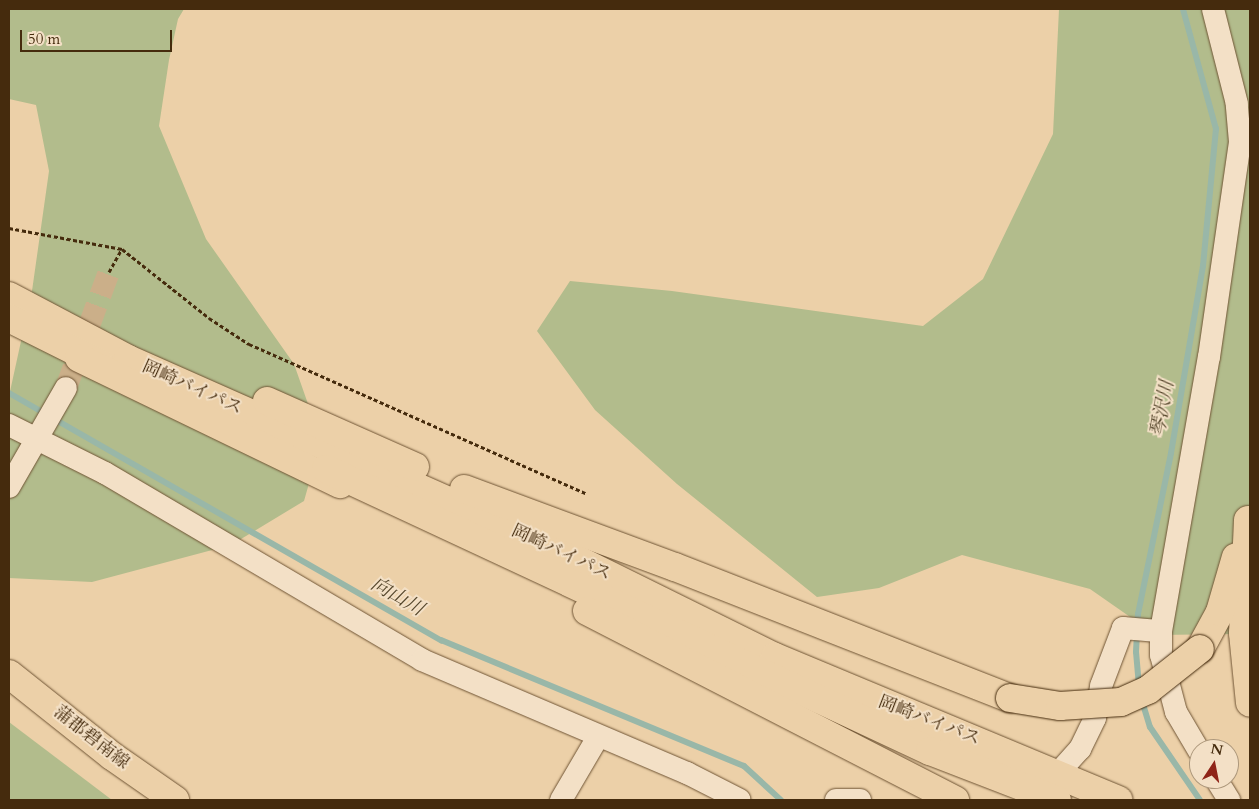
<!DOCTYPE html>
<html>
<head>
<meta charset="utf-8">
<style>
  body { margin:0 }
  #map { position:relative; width:1259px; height:809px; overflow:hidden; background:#ecd0a8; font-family:Cardo,"Noto Serif JP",serif }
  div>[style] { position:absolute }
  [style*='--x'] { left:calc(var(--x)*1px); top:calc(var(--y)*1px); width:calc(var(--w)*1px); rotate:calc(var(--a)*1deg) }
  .green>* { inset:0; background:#b2bc8c }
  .stream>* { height:6px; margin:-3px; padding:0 3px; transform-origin:3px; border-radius:3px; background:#99b7a8 }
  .minor-tunnel>* { height:22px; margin-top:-11px; transform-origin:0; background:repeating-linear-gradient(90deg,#cbaf89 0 22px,transparent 0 33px) }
  .path>* { height:3px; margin-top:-1.5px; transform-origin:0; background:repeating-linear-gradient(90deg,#452b0d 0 4px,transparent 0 6.5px) }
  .roads { filter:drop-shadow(0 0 1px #6f5434) drop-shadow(0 0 1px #6f5434) }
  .minor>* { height:22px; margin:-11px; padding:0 11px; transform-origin:11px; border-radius:11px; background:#f3e0c6 }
  .major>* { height:28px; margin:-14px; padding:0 14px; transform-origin:14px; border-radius:14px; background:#ecd0a8 }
  .highway>* { height:28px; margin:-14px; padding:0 14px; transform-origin:14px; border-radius:14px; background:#ecd0a8 }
  .bridges { filter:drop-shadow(0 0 1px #452b0d) drop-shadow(0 0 1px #452b0d) }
  .highway-bridge>* { height:28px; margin:-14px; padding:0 14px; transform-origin:14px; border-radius:14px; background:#ecd0a8 }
  span { translate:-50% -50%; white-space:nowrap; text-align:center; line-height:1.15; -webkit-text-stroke:4px #f3e0c6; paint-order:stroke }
  .street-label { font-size:18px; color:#452b0d }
  .water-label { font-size:19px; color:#56472c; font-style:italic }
  .frame { position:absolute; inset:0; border:10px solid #452b0d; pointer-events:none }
  .north { position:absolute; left:1189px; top:739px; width:50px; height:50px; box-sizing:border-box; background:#f3e0c6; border:1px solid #ad987c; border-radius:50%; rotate:11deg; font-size:14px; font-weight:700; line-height:20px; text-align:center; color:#452b0d }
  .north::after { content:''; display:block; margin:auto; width:18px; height:22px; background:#8f2418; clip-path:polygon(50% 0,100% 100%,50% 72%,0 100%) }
  .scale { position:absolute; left:20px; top:30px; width:152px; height:22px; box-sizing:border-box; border:2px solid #452b0d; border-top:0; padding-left:6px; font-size:15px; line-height:18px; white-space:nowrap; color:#452b0d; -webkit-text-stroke:4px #f3e0c6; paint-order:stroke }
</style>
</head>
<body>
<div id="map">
  <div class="green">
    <i style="clip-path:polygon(9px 9px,184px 9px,178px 19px,169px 60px,159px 126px,206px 239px,294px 364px,321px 441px,304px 501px,231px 545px,92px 582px,9px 578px,9px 396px,32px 291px,49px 171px,36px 105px,9px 99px)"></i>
    <i style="clip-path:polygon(1059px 9px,1250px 9px,1250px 577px,1238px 634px,1156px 635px,1090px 589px,962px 555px,879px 588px,817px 597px,677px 484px,595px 410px,537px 331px,570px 281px,672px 291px,923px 326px,983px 279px,1053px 134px)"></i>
    <i style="clip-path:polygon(9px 722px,112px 800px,9px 800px)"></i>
  </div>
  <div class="stream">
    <i style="--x:9;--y:393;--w:498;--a:29.8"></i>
    <i style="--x:441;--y:640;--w:328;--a:22.6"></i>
    <i style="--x:744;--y:766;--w:50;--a:42.6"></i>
    <i style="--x:1139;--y:686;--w:34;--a:-95"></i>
    <i style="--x:1136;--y:652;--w:38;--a:-87"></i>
    <i style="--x:1138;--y:614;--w:164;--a:-78.4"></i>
    <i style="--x:1171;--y:453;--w:190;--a:-80.3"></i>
    <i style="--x:1203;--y:266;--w:138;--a:-84.6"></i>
    <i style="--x:1216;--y:129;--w:124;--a:-105.4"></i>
    <i style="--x:1142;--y:701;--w:27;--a:73"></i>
    <i style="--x:1150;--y:727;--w:88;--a:55.6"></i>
  </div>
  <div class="minor-tunnel">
    <i style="--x:66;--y:388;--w:124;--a:-69.7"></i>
  </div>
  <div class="path">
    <i style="--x:9;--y:228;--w:115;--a:10.5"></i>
    <i style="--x:122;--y:249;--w:111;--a:38.4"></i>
    <i style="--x:209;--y:318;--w:48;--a:33"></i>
    <i style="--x:249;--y:344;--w:368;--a:23.9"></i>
    <i style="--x:109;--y:272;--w:26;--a:-61"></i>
  </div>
  <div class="roads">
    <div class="minor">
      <i style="--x:9;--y:425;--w:107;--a:26.6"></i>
      <i style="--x:105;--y:473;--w:368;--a:30.5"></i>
      <i style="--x:422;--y:660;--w:288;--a:23.1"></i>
      <i style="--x:687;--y:773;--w:59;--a:27"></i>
      <i style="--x:9;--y:487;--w:114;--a:-60.1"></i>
      <i style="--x:1199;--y:751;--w:45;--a:-120.5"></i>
      <i style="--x:1176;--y:712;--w:59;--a:-104.7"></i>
      <i style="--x:1161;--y:655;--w:24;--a:-90"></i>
      <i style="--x:1161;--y:631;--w:278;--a:-80.1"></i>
      <i style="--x:1209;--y:357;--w:217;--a:-81.8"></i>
      <i style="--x:1240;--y:142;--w:38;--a:-95"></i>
      <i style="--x:1237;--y:104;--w:98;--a:-104.2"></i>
      <i style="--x:1060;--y:771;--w:30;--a:-48"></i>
      <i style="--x:1080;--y:749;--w:34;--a:-64"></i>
      <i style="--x:1095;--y:718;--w:33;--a:-79"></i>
      <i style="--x:1101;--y:686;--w:62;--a:-69.2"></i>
      <i style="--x:1123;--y:628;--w:38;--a:5"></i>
      <i style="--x:1216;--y:779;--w:25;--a:58"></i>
      <i style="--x:561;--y:800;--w:73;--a:-59.6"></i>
      <i style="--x:836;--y:800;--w:24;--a:0"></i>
    </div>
    <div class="major">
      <i style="--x:9;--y:674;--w:132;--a:38.5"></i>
      <i style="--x:112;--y:756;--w:77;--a:34.9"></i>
    </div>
    <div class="highway">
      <i style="--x:9;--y:296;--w:135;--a:27.9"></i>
      <i style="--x:128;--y:359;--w:455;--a:23.9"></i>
      <i style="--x:544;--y:543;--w:258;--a:26.3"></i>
      <i style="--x:775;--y:657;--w:372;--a:22.6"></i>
      <i style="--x:9;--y:318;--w:101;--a:26.6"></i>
      <i style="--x:79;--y:358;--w:290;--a:25.8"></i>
      <i style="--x:267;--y:401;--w:162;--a:24"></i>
      <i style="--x:326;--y:469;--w:667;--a:25.03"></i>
      <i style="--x:930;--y:751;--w:136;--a:21.1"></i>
      <i style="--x:464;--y:489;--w:225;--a:20.3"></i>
      <i style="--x:675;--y:567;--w:360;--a:21.4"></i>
      <i style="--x:1248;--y:520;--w:113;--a:92.5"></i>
      <i style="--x:1243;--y:633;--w:70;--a:84.3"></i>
      <i style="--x:587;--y:611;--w:414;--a:27.2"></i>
      <i style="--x:1200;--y:649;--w:42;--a:-61.6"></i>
      <i style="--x:1220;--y:612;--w:57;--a:-73.8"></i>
    </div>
  </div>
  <div class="bridges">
    <div class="highway-bridge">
      <i style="--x:1010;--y:698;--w:51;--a:9.1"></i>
      <i style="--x:1060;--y:706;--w:61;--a:-3.8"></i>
      <i style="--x:1121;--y:702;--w:30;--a:-24"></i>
      <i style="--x:1148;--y:690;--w:66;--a:-38.3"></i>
    </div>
  </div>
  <div class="street-label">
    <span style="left:192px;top:388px;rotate:24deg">岡崎バイパス</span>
    <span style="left:561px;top:553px;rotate:25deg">岡崎バイパス</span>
    <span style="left:929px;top:721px;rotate:21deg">岡崎バイパス</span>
    <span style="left:91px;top:738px;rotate:38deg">蒲郡碧南線</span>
  </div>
  <div class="water-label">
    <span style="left:1163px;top:409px;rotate:-80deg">琴沢川</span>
    <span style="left:397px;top:597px;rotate:30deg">向山川</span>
  </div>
  <div class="frame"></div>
  <div class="north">N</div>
  <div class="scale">50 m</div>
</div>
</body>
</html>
